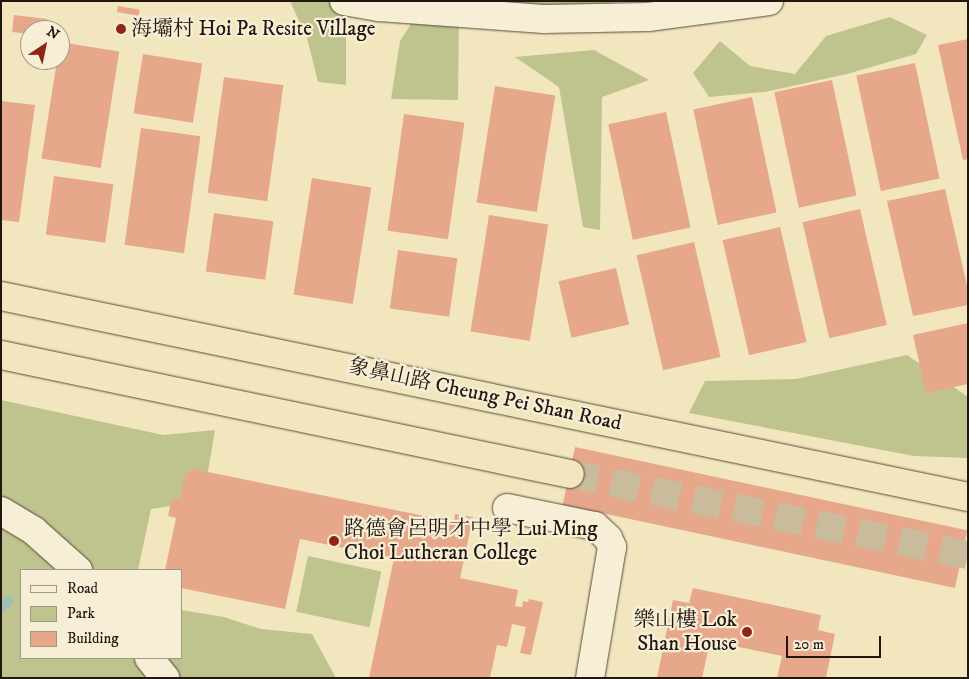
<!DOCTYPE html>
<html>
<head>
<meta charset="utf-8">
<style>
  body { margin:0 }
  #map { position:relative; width:969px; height:679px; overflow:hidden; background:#f2e6bf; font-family:"IM FELL DW Pica","Noto Serif TC",serif }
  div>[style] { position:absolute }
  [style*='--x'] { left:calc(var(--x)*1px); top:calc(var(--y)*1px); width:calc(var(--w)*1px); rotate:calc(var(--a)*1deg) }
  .green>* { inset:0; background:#bfc38e; transform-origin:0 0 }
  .stream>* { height:10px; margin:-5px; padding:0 5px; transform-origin:5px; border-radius:5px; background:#9cbeb7 }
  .building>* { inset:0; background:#e7a78a; transform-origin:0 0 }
  .highway-tunnel>* { height:28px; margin-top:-14px; transform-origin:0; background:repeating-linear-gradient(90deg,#c8bc9c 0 28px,transparent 0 42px) }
  .roads { filter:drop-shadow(0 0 1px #564a3c) drop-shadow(0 0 1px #564a3c) }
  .minor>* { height:28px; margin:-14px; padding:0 14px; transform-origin:14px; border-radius:14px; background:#f7efd5 }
  .highway>* { height:28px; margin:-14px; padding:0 14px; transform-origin:14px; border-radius:14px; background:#f2e6bf }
  .dots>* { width:14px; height:14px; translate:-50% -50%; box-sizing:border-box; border:2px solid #f7efd5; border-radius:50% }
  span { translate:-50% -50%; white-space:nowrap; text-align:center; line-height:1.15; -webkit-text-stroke:4.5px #f7efd5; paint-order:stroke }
  .poi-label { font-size:21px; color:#221611 }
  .left { translate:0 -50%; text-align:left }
  .right { translate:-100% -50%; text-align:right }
  .street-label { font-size:21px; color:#221611 }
  .frame { position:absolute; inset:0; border:2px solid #221611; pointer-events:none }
  .legend { position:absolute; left:20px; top:569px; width:162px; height:90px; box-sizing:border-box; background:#f7efd5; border:1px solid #a29887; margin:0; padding:6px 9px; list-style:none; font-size:15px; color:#221611 }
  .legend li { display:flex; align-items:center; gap:10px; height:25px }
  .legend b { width:25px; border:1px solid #a29887 }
  .north { position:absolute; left:20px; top:20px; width:50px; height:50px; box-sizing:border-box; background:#f7efd5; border:1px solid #a29887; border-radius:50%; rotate:34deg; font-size:14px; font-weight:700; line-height:20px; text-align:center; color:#221611 }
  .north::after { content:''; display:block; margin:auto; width:18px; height:22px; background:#8f2418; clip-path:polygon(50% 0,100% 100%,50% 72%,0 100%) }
  .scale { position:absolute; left:786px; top:636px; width:95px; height:22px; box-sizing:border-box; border:2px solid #221611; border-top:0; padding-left:6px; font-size:15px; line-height:18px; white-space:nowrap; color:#221611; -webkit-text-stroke:4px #f7efd5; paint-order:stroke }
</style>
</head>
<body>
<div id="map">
  <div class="green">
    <i style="clip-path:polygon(290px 1px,346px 1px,346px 85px,318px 82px,307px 38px)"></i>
    <i style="clip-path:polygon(426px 1px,624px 1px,525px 18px,459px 10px,458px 100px,391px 99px,400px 41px)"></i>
    <i style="clip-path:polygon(890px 17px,927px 35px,916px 54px,847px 74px,765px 92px,709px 97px,693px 73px,720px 41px,750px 66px,795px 74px,826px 36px)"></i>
    <i style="clip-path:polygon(594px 50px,649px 80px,602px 97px,600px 230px,583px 227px,559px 87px,515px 57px)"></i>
    <i style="clip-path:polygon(907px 355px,968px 397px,968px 458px,914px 456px,689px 413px,705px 381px,796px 379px)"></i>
    <i style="clip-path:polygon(1px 400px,163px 435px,215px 430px,203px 501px,151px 509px,138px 570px,21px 570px,21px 658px,181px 658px,181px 610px,224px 617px,261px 629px,312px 634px,336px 678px,1px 678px)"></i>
    <i style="left:308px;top:556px;width:75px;height:57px;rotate:12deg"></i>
  </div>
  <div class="stream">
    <i style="--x:1;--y:608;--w:10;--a:-45"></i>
  </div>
  <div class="building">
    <i style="left:118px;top:6px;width:22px;height:6px;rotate:10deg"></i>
    <i style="clip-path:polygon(14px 15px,47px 19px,45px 30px,30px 30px,30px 34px,12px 32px)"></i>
    <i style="clip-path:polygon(968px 39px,968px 159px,963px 160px,938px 45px)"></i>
    <i style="left:60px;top:42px;width:60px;height:118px;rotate:9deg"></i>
    <i style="left:143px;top:54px;width:60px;height:60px;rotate:9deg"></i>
    <i style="left:915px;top:63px;width:118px;height:60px;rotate:78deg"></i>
    <i style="left:224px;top:77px;width:60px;height:117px;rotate:8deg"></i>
    <i style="left:832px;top:80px;width:118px;height:59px;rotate:78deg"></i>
    <i style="left:495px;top:86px;width:61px;height:118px;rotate:9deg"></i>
    <i style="left:752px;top:97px;width:118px;height:60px;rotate:78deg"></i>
    <i style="clip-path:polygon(1px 101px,35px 105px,19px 222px,1px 220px)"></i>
    <i style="left:666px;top:112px;width:118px;height:59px;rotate:78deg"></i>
    <i style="left:404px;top:114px;width:61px;height:118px;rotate:8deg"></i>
    <i style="left:141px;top:128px;width:60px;height:118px;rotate:8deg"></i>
    <i style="left:54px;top:176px;width:60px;height:59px;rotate:8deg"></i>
    <i style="left:312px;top:178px;width:60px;height:118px;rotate:9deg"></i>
    <i style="clip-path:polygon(945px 189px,968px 290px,968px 305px,913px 316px,887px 201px)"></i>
    <i style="left:860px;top:209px;width:119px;height:59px;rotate:77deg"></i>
    <i style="left:214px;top:213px;width:60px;height:59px;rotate:8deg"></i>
    <i style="left:489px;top:215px;width:60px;height:118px;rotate:9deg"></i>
    <i style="left:780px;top:227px;width:118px;height:59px;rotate:77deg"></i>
    <i style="left:694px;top:242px;width:118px;height:59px;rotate:77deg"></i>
    <i style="left:398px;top:250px;width:60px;height:59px;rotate:8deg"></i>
    <i style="left:616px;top:268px;width:58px;height:59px;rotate:77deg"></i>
    <i style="clip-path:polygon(968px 323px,968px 384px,926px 393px,913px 335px)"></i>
    <i style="left:575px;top:447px;width:401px;height:59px;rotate:12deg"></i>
    <i style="clip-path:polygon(193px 469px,454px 522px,455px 514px,473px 517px,460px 578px,518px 590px,515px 606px,522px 607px,523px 601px,528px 602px,529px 599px,543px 602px,531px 655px,520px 653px,526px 627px,512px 624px,507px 647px,497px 645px,490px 678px,369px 678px,394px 558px,300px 539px,285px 609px,181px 588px,181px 570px,165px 570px,176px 518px,168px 516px,172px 498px,180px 499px,185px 475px)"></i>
    <i style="clip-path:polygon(693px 588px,821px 615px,818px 630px,835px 634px,826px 678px,777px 678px,782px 656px,710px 641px,702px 678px,657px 678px,673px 600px,689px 603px)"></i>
  </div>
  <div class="highway-tunnel">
    <i style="--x:570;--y:474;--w:406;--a:11.5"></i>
  </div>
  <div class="roads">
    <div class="minor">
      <i style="--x:344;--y:1;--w:36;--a:10"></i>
      <i style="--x:379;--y:7;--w:165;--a:4.2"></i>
      <i style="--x:544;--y:19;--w:104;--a:-1.1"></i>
      <i style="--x:648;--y:17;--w:122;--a:-7.5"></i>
      <i style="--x:507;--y:508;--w:90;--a:11.6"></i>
      <i style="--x:595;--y:526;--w:18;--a:43"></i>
      <i style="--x:608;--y:538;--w:10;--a:66"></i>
      <i style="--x:612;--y:547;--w:133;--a:99.5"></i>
      <i style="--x:1;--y:511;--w:39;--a:31"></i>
      <i style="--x:34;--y:531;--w:59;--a:41.6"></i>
      <i style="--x:149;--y:658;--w:26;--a:51"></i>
    </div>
    <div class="highway">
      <i style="--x:1;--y:296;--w:988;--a:11.74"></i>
      <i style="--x:1;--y:355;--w:581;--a:11.81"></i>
    </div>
  </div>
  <div class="dots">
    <i style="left:121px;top:29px;background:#8f2418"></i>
    <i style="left:334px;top:541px;background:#8f2418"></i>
    <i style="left:747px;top:632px;background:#8f2418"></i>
  </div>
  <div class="poi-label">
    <span class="left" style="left:131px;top:29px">海壩村 Hoi Pa Resite Village</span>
    <span class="left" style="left:344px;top:541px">路德會呂明才中學 Lui Ming<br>Choi Lutheran College</span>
    <span class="right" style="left:737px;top:632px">樂山樓 Lok<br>Shan House</span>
  </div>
  <div class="street-label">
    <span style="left:485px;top:395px;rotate:12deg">象鼻山路 Cheung Pei Shan Road</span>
  </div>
  <div class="frame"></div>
  <ul class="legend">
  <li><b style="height:6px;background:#f7efd5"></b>Road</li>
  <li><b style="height:14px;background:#bfc38e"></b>Park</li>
  <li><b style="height:14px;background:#e7a78a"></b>Building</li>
  </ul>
  <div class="north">N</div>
  <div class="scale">20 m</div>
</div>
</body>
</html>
